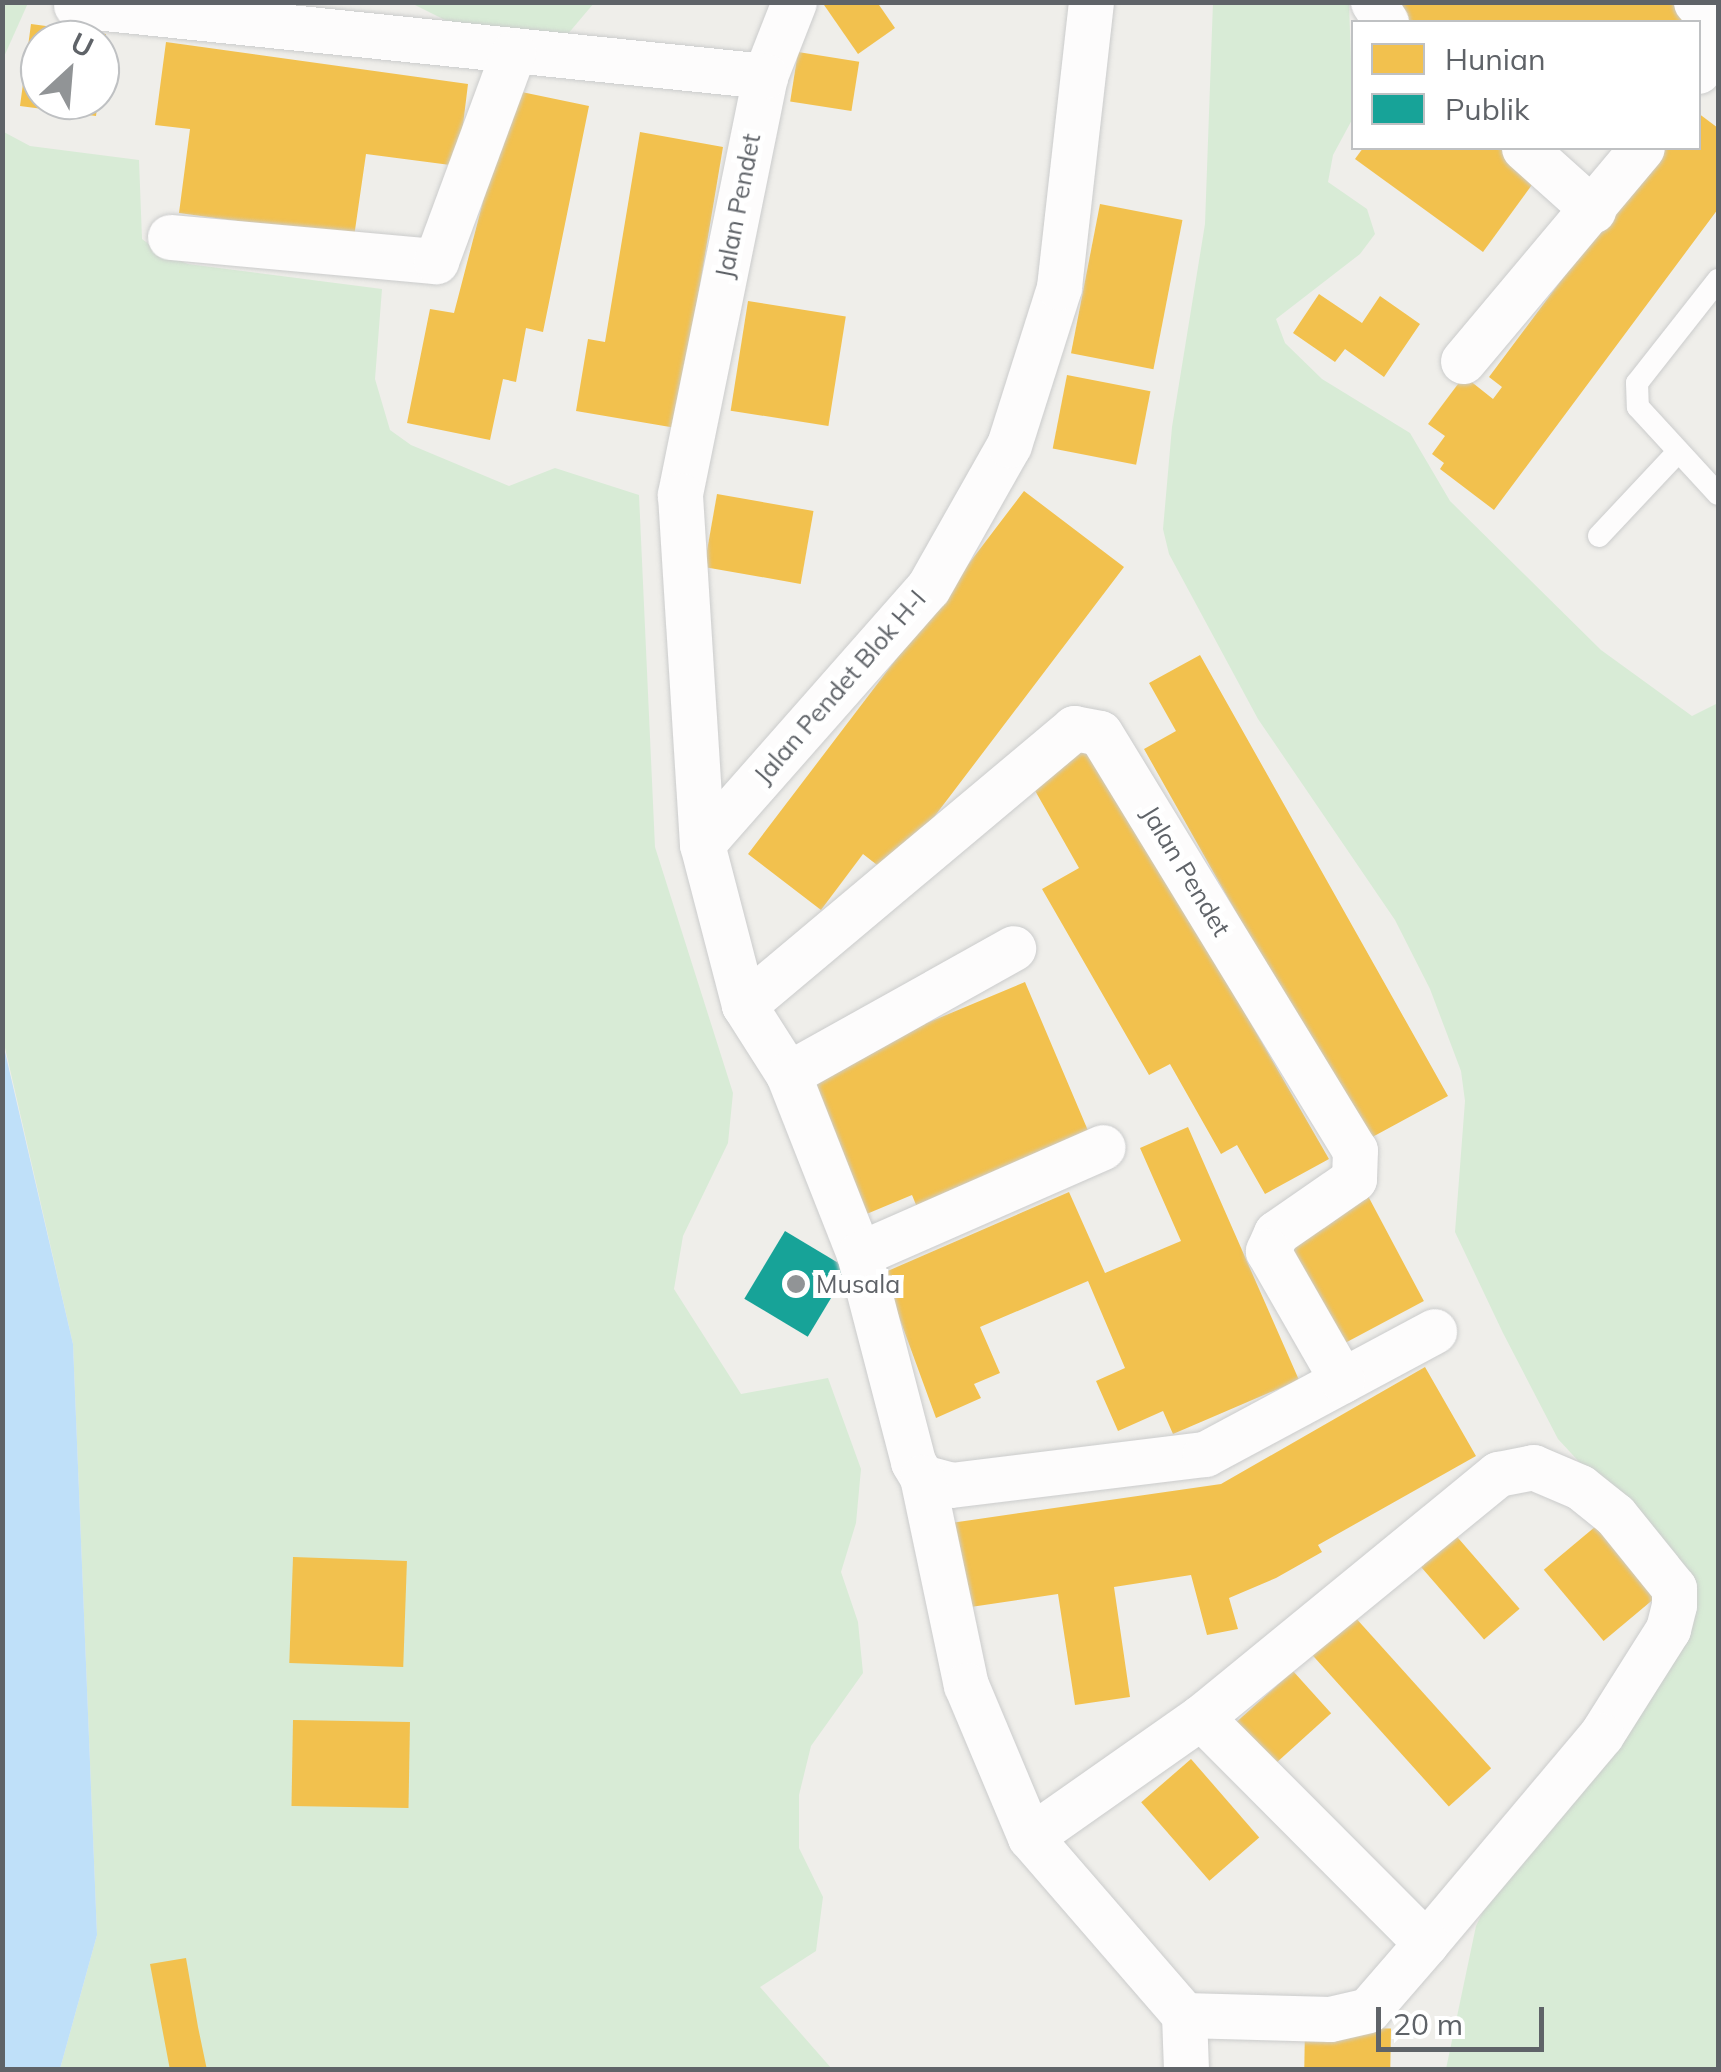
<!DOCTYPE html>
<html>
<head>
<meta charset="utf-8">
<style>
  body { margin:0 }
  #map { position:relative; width:1721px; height:2072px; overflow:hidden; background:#efeeea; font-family:Mulish,sans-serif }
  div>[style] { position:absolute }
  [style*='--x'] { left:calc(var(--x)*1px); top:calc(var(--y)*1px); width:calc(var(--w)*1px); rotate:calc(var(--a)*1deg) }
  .green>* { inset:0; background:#d8ebd6 }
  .water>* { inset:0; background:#bfe0f9 }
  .homes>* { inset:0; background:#f2c14e; transform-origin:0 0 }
  .public>* { inset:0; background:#17a398; transform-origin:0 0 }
  .roads { filter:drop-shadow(0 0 2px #cbcccc) drop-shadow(0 0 2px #cbcccc) }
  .service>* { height:22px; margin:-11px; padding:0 11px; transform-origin:11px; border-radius:11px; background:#fdfcfc }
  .minor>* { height:45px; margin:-22.5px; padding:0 22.5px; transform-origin:22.5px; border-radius:22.5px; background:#fdfcfc }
  .dots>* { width:28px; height:28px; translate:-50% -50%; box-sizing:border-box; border:5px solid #fff; border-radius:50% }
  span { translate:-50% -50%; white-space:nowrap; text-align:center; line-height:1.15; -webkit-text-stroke:10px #fff; paint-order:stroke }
  .street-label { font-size:25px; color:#5f6368 }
  .poi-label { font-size:25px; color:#5f6368 }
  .left { translate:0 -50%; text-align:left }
  .frame { position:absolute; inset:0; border:5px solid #5f6368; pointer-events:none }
  .legend { position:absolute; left:1351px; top:20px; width:350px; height:130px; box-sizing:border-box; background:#fff; border:2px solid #bfc1c3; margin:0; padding:12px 18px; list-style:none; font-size:30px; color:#5f6368 }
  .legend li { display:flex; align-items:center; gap:20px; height:50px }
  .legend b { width:50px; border:2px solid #bfc1c3 }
  .north { position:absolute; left:20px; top:20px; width:100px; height:100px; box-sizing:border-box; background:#fff; border:2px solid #bfc1c3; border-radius:50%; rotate:26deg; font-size:28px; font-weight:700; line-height:40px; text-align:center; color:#5f6368 }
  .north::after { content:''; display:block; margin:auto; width:35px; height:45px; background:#919496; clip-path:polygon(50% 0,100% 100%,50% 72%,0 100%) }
  .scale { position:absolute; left:1376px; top:2007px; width:168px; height:45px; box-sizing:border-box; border:5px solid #5f6368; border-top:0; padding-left:12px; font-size:30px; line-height:35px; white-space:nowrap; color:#5f6368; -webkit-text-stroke:8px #fff; paint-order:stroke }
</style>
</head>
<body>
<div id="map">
  <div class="green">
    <i style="clip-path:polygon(3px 2px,28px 3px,3px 59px,2px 3px)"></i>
    <i style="clip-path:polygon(411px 3px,594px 3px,567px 35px,451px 23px)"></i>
    <i style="clip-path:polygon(1349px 3px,1353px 118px,1333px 155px,1328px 182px,1367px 209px,1375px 234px,1360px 254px,1276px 319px,1285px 343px,1322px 379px,1410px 433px,1450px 501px,1601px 650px,1692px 716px,1718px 703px,1718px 2069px,1446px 2069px,1476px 1926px,1520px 1835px,1695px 1587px,1558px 1439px,1503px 1333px,1455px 1232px,1465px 1101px,1461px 1071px,1430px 989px,1395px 920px,1258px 719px,1169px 554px,1163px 529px,1172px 427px,1205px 224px,1213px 2px)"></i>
    <i style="clip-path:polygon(2px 131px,30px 146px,139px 160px,142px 239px,162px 254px,188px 264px,382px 289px,375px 379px,390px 430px,411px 445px,509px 486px,555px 468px,639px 495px,655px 847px,733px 1093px,728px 1143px,683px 1236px,674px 1289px,741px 1394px,828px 1378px,861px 1469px,856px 1523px,841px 1572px,858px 1622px,863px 1673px,811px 1746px,799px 1795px,799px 1848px,823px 1897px,816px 1951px,760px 1987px,832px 2069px,60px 2069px,97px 1935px,73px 1344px,3px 1039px)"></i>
  </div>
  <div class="water">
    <i style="clip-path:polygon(2px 1039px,73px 1344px,97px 1935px,60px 2069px,3px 2069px)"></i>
  </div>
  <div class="homes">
    <i style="clip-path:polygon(822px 2px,877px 2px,895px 28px,858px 54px)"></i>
    <i style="clip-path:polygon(1381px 2px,1669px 2px,1691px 17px,1688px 22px,1411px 22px)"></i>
    <i style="clip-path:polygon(31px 24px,106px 34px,102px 63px,100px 40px,40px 40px,40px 100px,98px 100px,96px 116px,20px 106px)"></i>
    <i style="clip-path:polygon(166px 42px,468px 84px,458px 166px,366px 154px,354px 237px,179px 213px,190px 129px,155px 125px)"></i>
    <i style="left:798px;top:52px;width:62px;height:50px;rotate:9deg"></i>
    <i style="clip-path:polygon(512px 90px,589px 106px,543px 332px,526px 328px,516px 382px,503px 379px,490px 440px,407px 423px,430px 309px,454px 313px)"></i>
    <i style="clip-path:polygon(1698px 113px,1718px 128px,1718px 209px,1494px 510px,1440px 469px,1444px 463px,1432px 454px,1445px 436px,1428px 424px,1464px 376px,1493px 399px,1502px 387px,1489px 377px,1660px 148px,1698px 148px)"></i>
    <i style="clip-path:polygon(640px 132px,723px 147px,676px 428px,576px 411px,588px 339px,605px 342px)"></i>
    <i style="clip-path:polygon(1363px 148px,1500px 148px,1539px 175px,1483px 252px,1355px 159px)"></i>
    <i style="left:1100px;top:204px;width:84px;height:152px;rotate:11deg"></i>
    <i style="clip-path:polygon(1319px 294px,1362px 323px,1380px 296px,1420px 324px,1384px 377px,1345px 349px,1335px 362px,1293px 333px)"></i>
    <i style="left:748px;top:301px;width:99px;height:111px;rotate:9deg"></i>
    <i style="left:1067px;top:375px;width:85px;height:75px;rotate:11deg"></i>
    <i style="clip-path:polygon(1024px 491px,1124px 567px,890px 875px,863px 854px,821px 910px,748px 854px)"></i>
    <i style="left:717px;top:494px;width:98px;height:74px;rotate:10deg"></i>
    <i style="clip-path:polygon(1200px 655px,1448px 1096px,1365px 1141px,1144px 749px,1176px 731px,1149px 683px)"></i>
    <i style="clip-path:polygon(1090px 744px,1329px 1159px,1265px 1194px,1237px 1145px,1221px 1154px,1170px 1064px,1149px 1075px,1042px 889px,1079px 868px,1029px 780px)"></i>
    <i style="clip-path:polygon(1025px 982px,1092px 1140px,919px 1212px,912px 1195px,857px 1218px,798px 1077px)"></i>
    <i style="clip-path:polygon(1188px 1127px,1299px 1380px,1173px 1434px,1163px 1411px,1118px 1431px,1096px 1381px,1125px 1368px,1088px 1281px,980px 1327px,1000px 1373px,974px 1384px,981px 1398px,936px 1418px,883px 1273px,1069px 1192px,1105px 1273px,1181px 1241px,1140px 1148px)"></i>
    <i style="left:1368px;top:1196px;width:119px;height:93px;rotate:62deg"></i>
    <i style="clip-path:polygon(1425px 1367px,1476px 1456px,1318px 1545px,1322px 1552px,1276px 1578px,1229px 1598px,1238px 1629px,1207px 1635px,1191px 1575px,1114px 1587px,1130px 1697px,1075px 1705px,1058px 1594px,964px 1608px,951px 1523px,1221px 1484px)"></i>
    <i style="left:1602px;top:1521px;width:93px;height:76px;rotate:50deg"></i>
    <i style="left:1452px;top:1531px;width:103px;height:47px;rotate:49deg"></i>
    <i style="left:293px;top:1557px;width:114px;height:106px;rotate:2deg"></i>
    <i style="left:1354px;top:1616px;width:205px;height:57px;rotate:48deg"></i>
    <i style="left:1293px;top:1671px;width:57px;height:84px;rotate:48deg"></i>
    <i style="left:293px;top:1720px;width:117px;height:86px;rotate:1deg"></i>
    <i style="left:1191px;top:1759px;width:104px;height:66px;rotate:49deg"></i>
    <i style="clip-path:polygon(186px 1958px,198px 2027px,207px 2070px,170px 2070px,163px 2033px,150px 1964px)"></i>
    <i style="left:1305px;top:2027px;width:86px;height:43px;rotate:1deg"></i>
  </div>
  <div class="public">
    <i style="left:785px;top:1231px;width:74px;height:79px;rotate:31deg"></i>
  </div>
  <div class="roads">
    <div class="service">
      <i style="--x:1718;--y:280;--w:131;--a:128.2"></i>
      <i style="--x:1637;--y:383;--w:24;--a:88"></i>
      <i style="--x:1638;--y:407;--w:118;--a:47.4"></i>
      <i style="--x:1599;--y:536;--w:114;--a:-46.8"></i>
    </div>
    <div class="minor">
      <i style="--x:794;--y:2;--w:79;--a:111.4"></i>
      <i style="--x:765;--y:76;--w:428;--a:101.5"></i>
      <i style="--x:680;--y:495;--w:350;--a:86.4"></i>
      <i style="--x:702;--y:844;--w:166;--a:75.4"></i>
      <i style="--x:744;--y:1005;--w:82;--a:57.5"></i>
      <i style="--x:788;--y:1074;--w:193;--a:68.5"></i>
      <i style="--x:859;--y:1254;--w:215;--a:75.4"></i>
      <i style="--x:913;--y:1462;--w:17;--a:59"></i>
      <i style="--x:922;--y:1477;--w:30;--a:15"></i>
      <i style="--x:951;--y:1485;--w:256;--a:-7"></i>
      <i style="--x:1205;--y:1454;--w:260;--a:-28.2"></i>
      <i style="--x:1373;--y:2;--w:24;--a:57"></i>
      <i style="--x:1696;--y:2;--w:33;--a:49"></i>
      <i style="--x:76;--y:5;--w:693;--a:5.88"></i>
      <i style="--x:1698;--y:71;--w:39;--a:-59"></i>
      <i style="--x:1524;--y:148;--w:93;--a:41.9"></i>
      <i style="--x:170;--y:237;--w:267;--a:5.2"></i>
      <i style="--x:436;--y:261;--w:222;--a:-69.7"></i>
      <i style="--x:1463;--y:361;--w:278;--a:-50"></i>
      <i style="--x:702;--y:844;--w:341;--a:-48.6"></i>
      <i style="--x:928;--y:588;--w:164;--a:-60.5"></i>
      <i style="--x:1009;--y:445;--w:166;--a:-72.4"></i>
      <i style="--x:1059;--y:287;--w:287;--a:-83.6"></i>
      <i style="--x:744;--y:1005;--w:431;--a:-40"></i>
      <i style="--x:1074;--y:728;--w:26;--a:11"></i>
      <i style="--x:1100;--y:733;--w:489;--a:58.6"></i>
      <i style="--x:1355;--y:1150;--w:29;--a:92"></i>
      <i style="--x:1354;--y:1179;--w:95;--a:145.3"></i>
      <i style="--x:1276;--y:1233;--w:20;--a:114"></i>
      <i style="--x:1268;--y:1251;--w:149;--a:60.2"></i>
      <i style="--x:788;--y:1074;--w:258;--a:-29.2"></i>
      <i style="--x:859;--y:1254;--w:266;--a:-23.7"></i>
      <i style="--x:922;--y:1477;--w:213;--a:78.1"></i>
      <i style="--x:966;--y:1685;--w:165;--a:67.2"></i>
      <i style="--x:1030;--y:1837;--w:235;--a:49.1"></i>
      <i style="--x:1184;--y:2015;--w:55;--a:87.9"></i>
      <i style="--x:1030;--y:1837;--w:209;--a:-35.1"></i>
      <i style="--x:1201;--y:1717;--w:384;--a:-39.3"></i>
      <i style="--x:1498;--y:1474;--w:36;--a:-11"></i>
      <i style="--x:1533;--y:1467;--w:51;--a:23.1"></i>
      <i style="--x:1580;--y:1487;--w:45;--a:38.7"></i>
      <i style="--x:1615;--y:1515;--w:94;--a:51.1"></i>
      <i style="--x:1674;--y:1588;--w:17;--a:90"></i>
      <i style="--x:1674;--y:1605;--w:25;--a:104"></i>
      <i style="--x:1668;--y:1629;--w:125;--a:122.3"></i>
      <i style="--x:1601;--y:1735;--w:272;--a:130.1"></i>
      <i style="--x:1184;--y:2015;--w:146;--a:1.6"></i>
      <i style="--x:1330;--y:2019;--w:39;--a:-13"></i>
      <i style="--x:1368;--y:2010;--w:89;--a:-49.1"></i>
      <i style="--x:1426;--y:1943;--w:319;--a:-134.9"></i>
    </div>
  </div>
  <div class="dots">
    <i style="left:796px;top:1284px;background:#919496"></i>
  </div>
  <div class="street-label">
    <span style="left:738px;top:206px;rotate:-79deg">Jalan Pendet</span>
    <span style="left:840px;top:687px;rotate:-49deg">Jalan Pendet Blok H-I</span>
    <span style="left:1186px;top:871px;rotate:59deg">Jalan Pendet</span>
  </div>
  <div class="poi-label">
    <span class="left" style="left:816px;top:1284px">Musala</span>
  </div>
  <div class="frame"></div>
  <ul class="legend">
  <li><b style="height:28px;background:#f2c14e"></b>Hunian</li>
  <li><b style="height:28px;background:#17a398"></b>Publik</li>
  </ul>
  <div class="north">U</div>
  <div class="scale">20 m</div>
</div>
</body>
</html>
